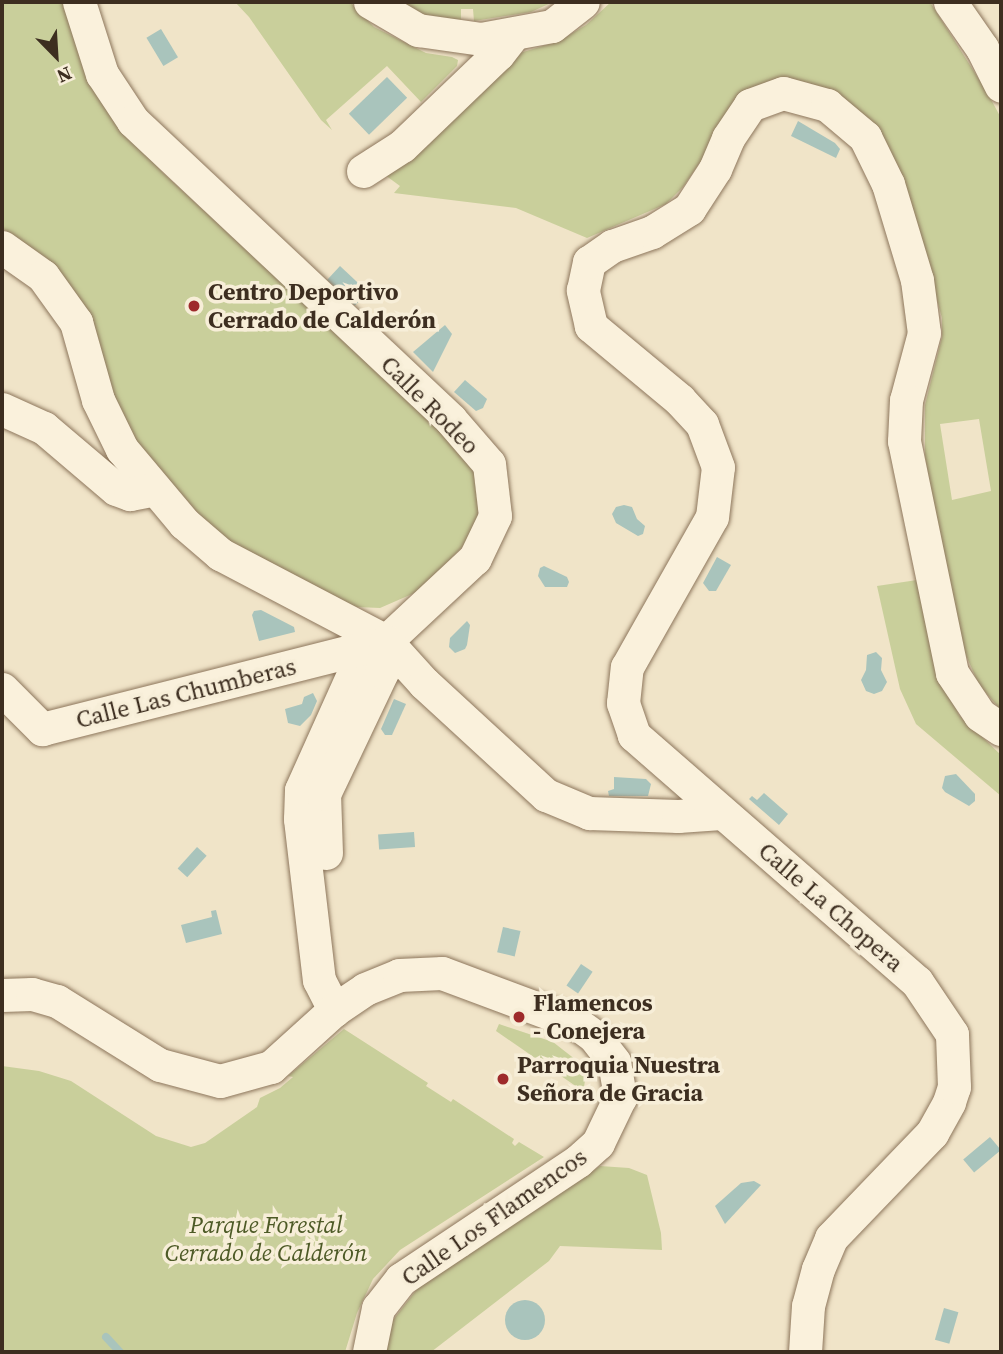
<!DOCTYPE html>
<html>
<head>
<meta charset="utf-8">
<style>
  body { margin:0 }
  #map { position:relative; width:1003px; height:1354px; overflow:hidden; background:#f0e4c8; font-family:"Source Serif 4",serif }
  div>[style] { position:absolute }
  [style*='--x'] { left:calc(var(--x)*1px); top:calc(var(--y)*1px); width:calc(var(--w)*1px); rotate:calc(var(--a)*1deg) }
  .green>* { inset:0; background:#c9cf9b }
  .water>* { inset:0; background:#a9c4bc; transform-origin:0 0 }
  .round { border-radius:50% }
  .stream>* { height:8px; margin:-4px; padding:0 4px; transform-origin:4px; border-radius:4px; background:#a9c4bc }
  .roads { filter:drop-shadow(0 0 2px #8d765c) drop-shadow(0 0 2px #8d765c) }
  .minor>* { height:33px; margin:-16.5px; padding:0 16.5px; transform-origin:16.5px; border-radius:16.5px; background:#faf1dc }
  .dots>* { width:19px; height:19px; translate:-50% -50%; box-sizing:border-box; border:4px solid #f7eed8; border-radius:50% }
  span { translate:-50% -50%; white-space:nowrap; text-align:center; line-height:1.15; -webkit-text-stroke:7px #f7eed8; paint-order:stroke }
  .poi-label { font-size:24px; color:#3d2e20; font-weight:700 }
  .left { translate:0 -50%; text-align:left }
  .street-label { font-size:24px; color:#3d2e20 }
  .park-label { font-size:24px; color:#4d5a26; font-style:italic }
  .frame { position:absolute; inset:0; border:4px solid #3d2e20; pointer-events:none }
  .north { position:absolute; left:21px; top:21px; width:70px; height:70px; -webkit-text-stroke:5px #f7eed8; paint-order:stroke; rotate:156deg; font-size:19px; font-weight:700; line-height:28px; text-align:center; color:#3d2e20 }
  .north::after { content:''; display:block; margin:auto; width:24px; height:32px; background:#3d2e20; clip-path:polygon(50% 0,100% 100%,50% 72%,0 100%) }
</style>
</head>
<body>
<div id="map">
  <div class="green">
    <i style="clip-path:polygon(2px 2px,62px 2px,127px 132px,162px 172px,464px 450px,474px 464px,484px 496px,473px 536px,419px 591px,380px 608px,357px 607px,340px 602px,229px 542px,207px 524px,126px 429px,63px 276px,45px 257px,2px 228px)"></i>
    <i style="clip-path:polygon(235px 2px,350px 2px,374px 27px,426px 53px,452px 57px,458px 60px,457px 66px,421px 102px,387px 66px,326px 120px,332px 130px,321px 120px,249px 17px)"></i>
    <i style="clip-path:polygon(395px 2px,553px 2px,531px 12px,474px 21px,473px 9px,461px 9px,461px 24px,431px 21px)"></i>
    <i style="clip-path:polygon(evenodd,611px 2px,930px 2px,987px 92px,1001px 118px,1001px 710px,979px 685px,955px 630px,925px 456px,925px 405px,942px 337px,942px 318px,931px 279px,893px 164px,809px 83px,785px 78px,701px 161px,683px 187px,666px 204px,587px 238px,516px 208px,394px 193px,400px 186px,385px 175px,520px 53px,559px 41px,586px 25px,611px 2px,979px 419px,991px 491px,952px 500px,940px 424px,979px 419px)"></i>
    <i style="clip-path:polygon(917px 580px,935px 666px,959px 715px,1001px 755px,1001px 796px,916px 724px,900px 689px,877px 586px)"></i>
    <i style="clip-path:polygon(499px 1024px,553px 1042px,576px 1060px,586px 1074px,582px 1100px,573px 1093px,577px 1087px,496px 1031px)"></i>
    <i style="clip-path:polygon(344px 1029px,428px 1083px,426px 1086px,451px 1102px,453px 1099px,514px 1139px,512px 1143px,515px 1146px,519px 1142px,544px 1157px,400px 1250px,373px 1279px,357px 1313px,345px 1352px,2px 1352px,2px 1066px,39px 1071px,71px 1081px,156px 1136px,191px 1147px,205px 1143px,257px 1107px,260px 1098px,280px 1088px,293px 1077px,288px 1076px)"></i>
    <i style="clip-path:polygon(600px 1166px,629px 1168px,647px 1175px,661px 1233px,662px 1250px,560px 1246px,549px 1261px,431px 1352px,385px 1352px,393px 1320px,421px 1284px)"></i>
  </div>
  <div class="water">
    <i style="left:161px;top:29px;width:33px;height:17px;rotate:59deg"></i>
    <i style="left:387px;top:77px;width:29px;height:53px;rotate:46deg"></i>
    <i style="clip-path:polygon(798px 121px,835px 143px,840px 149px,836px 158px,791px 136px)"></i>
    <i style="left:340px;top:266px;width:38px;height:19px;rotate:43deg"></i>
    <i style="clip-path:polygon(445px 325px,452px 334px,433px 372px,413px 352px)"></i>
    <i style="clip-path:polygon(465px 380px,487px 399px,483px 408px,476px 411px,454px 392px)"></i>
    <i style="clip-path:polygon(624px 505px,632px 507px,637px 519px,645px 526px,643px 534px,638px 536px,616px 523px,612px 514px,616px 507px)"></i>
    <i style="clip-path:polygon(717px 557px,731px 565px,716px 591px,709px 591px,703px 583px)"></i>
    <i style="clip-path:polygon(544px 566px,567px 577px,569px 582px,567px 587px,545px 587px,538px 576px,540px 568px)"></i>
    <i style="clip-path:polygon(261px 610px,294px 627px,295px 632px,259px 641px,252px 615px,254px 611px)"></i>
    <i style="clip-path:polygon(467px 621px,470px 625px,467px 645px,465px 649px,455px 653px,449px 647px,450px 638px)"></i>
    <i style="clip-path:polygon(876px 652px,882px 658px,881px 670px,887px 682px,882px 691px,874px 694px,866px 691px,861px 680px,866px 670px,867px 655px)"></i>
    <i style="clip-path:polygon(313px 693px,317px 701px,311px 715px,300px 726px,288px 723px,285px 709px,302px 704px,304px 697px)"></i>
    <i style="clip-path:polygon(394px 699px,406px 704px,392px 735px,385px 735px,381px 729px)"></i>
    <i style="clip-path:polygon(956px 774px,975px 794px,975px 801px,969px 806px,945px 792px,942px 788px,945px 776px)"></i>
    <i style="clip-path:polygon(614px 777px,646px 779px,651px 784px,648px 796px,609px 796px,608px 791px,614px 789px)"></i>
    <i style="clip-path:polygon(764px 793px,788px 814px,779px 825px,749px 799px,752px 796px,757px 800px)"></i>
    <i style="left:414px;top:832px;width:15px;height:36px;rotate:86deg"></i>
    <i style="left:197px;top:847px;width:13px;height:29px;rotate:42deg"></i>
    <i style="clip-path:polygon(216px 910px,222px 934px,186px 943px,181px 925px,212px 917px,211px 911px)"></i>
    <i style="left:503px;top:927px;width:18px;height:26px;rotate:13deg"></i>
    <i style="left:581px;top:964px;width:14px;height:26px;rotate:34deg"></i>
    <i style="left:990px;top:1137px;width:17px;height:35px;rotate:50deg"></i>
    <i style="clip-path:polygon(754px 1181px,761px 1185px,725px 1224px,715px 1206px,741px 1183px)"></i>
    <i class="round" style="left:505px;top:1300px;width:40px;height:40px"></i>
    <i style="left:944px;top:1308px;width:15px;height:33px;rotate:16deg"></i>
  </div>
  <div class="stream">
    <i style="--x:106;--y:1337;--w:21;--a:47"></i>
  </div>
  <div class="roads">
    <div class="minor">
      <i style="--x:79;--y:2;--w:76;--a:72.3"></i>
      <i style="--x:102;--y:74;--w:56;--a:56.6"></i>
      <i style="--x:133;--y:121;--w:436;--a:43.2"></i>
      <i style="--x:451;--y:420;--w:58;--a:49.2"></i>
      <i style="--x:489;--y:464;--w:52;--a:83.4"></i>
      <i style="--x:495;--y:516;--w:47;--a:115.5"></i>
      <i style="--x:475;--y:558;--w:122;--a:137"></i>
      <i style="--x:386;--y:641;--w:36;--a:142"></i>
      <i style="--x:358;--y:663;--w:139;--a:114.2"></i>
      <i style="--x:301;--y:790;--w:29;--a:92"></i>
      <i style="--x:300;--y:819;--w:162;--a:83.3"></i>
      <i style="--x:319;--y:980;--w:34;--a:63"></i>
      <i style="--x:370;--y:2;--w:56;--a:30.3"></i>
      <i style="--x:418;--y:30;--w:64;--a:8.1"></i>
      <i style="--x:481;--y:39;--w:72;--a:-10.4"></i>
      <i style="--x:552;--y:26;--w:39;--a:-38"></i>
      <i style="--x:950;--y:2;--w:56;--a:55.2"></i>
      <i style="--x:982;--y:48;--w:42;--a:63.4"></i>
      <i style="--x:363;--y:171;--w:46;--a:-32.7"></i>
      <i style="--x:402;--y:146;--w:133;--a:-43.8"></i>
      <i style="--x:498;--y:54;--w:24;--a:-52"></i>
      <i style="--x:2;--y:247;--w:50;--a:35.3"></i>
      <i style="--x:43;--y:276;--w:57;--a:54.3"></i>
      <i style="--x:76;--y:322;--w:81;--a:74.2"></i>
      <i style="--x:98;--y:400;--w:55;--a:63.9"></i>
      <i style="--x:122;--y:449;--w:97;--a:50"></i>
      <i style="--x:184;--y:523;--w:48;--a:40.7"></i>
      <i style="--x:220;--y:554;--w:187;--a:27.7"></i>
      <i style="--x:386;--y:641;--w:57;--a:47.9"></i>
      <i style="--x:424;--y:683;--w:166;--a:42.6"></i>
      <i style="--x:546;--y:795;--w:47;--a:22.7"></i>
      <i style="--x:589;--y:813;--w:89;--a:1.9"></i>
      <i style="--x:678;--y:816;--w:43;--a:-4"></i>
      <i style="--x:2;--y:409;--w:46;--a:24.3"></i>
      <i style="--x:44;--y:428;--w:94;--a:40.3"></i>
      <i style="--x:116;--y:489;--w:15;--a:20"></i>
      <i style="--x:130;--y:494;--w:25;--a:-11"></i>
      <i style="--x:2;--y:689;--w:57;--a:45"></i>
      <i style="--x:42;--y:729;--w:350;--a:-14.2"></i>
      <i style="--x:326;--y:853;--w:59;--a:-91.9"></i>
      <i style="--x:324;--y:794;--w:135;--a:-64.6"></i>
      <i style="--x:382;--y:672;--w:31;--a:-83"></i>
      <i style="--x:2;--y:995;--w:30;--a:-2"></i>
      <i style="--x:32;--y:994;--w:26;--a:16"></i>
      <i style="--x:57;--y:1001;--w:121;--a:31.9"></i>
      <i style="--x:160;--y:1065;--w:62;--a:14.9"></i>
      <i style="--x:220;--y:1081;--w:53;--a:-15.4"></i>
      <i style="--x:271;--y:1067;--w:85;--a:-42.1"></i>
      <i style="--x:334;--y:1010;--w:37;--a:-34"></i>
      <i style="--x:365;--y:989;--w:37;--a:-22"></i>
      <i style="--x:399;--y:975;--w:43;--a:-2.7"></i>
      <i style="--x:442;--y:973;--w:143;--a:20.5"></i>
      <i style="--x:576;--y:1023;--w:22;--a:36"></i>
      <i style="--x:594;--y:1036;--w:33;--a:52"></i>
      <i style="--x:614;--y:1062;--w:36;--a:80"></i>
      <i style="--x:620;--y:1097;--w:51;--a:115.6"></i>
      <i style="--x:598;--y:1143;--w:27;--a:138"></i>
      <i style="--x:578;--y:1161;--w:213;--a:146.3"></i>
      <i style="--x:401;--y:1279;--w:37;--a:128"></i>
      <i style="--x:378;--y:1308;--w:45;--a:101.6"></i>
      <i style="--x:805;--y:1352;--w:46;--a:-86.3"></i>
      <i style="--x:808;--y:1306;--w:38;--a:-75"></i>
      <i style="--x:818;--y:1269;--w:34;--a:-67"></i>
      <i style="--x:831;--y:1238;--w:146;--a:-46.1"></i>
      <i style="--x:932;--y:1133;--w:35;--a:-61"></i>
      <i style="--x:949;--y:1102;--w:16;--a:-72"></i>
      <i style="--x:954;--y:1087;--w:53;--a:-92.2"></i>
      <i style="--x:952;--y:1034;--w:63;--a:-123.9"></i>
      <i style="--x:917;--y:982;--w:376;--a:-138.9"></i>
      <i style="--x:634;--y:735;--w:34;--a:-109"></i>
      <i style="--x:623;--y:703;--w:36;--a:-84"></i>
      <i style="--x:627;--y:667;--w:172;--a:-60.5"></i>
      <i style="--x:712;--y:517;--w:50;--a:-83.2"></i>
      <i style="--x:718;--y:467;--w:46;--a:-110.4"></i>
      <i style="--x:702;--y:424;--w:33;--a:-133"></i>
      <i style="--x:680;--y:400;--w:116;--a:-140.3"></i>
      <i style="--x:591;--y:326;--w:37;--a:-103"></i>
      <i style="--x:583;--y:290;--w:29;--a:-78"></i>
      <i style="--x:589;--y:262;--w:28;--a:-35"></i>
      <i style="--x:612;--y:246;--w:42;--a:-19.3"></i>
      <i style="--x:652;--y:232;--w:44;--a:-31.9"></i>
      <i style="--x:689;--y:209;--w:48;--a:-57"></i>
      <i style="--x:715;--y:169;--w:34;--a:-67"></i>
      <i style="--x:728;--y:138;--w:40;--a:-56"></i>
      <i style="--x:750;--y:105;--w:35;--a:-20"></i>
      <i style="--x:783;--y:93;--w:46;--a:15.3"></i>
      <i style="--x:827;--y:105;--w:50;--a:40.1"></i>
      <i style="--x:865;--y:137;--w:52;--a:63.9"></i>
      <i style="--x:888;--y:184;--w:100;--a:73.2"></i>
      <i style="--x:917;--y:280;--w:53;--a:82.5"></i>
      <i style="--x:924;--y:333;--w:69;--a:105"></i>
      <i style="--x:906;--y:400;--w:41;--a:92.8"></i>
      <i style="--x:904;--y:441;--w:237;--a:78.3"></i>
      <i style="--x:952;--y:673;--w:50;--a:56.3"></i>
      <i style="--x:980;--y:715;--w:25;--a:34"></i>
    </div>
  </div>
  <div class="dots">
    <i style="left:194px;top:306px;background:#9e2a2b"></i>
    <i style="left:519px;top:1017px;background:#9e2a2b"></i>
    <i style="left:503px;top:1079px;background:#9e2a2b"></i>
  </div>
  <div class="poi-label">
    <span class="left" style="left:208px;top:306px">Centro Deportivo<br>Cerrado de Calderón</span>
    <span class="left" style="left:533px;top:1017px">Flamencos<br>- Conejera</span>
    <span class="left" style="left:517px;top:1079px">Parroquia Nuestra<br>Señora de Gracia</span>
  </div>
  <div class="street-label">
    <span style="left:430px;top:405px;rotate:45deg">Calle Rodeo</span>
    <span style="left:186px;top:693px;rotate:-14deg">Calle Las Chumberas</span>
    <span style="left:831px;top:907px;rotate:41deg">Calle La Chopera</span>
    <span style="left:494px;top:1217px;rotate:-35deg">Calle Los Flamencos</span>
  </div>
  <div class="park-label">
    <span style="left:266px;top:1239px">Parque Forestal<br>Cerrado de Calderón</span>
  </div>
  <div class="frame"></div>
  <div class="north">N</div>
</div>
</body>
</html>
